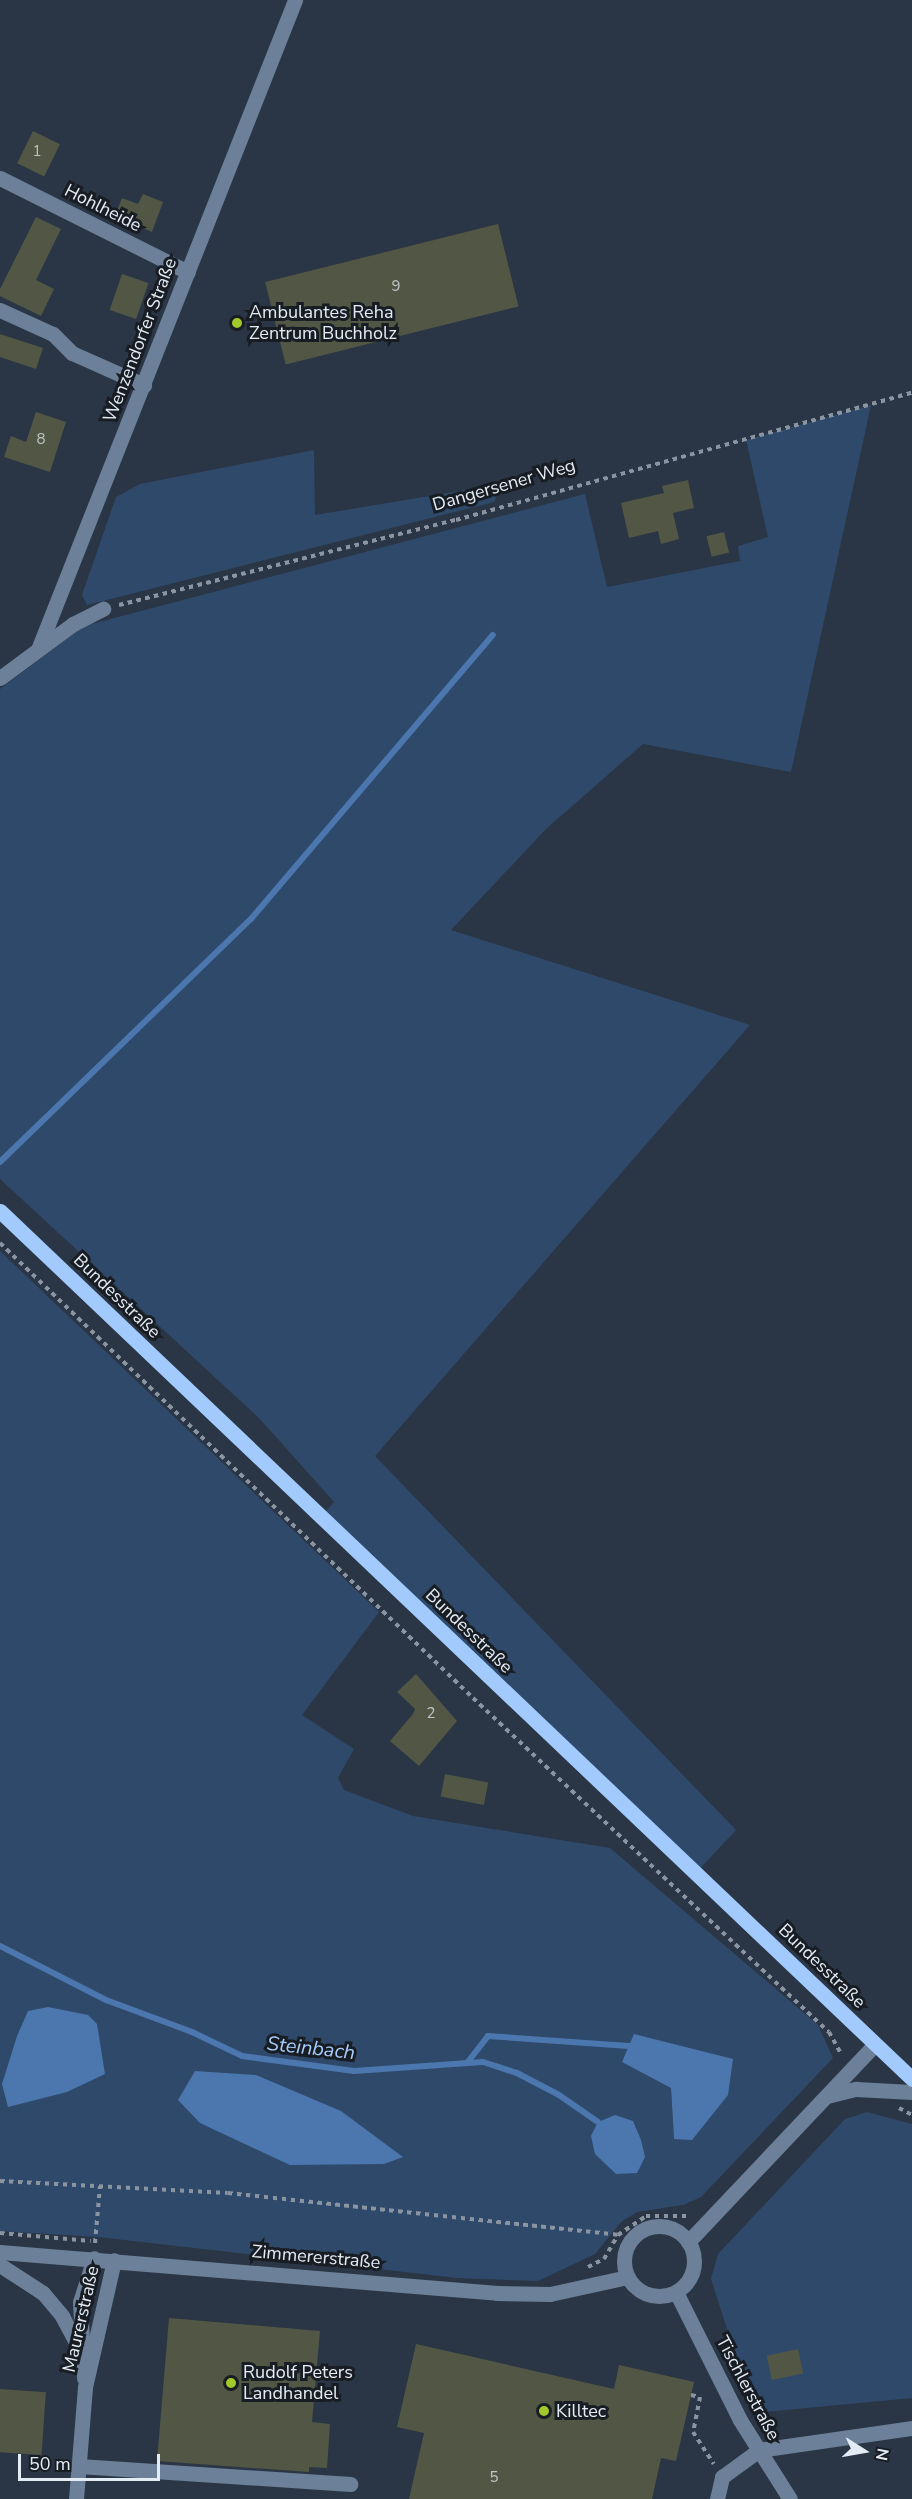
<!DOCTYPE html>
<html>
<head>
<meta charset="utf-8">
<style>
  body { margin:0 }
  #map { position:relative; width:912px; height:2499px; overflow:hidden; background:#2a3645; font-family:"Nunito Sans",sans-serif }
  div>[style] { position:absolute }
  [style*='--x'] { left:calc(var(--x)*1px); top:calc(var(--y)*1px); width:calc(var(--w)*1px); rotate:calc(var(--a)*1deg) }
  .green>* { inset:0; background:#2f496a }
  .water>* { inset:0; background:#4b77ae }
  .stream>* { height:6px; margin:-3px; padding:0 3px; transform-origin:3px; border-radius:3px; background:#4b77ae }
  .building>* { inset:0; background:#515744; transform-origin:0 0 }
  .path>* { height:4px; margin-top:-2px; transform-origin:0; background:repeating-linear-gradient(90deg,#8b95a2 0 4.5px,transparent 0 9px) }
  .minor>* { height:15px; margin:-7.5px; padding:0 7.5px; transform-origin:7.5px; border-radius:7.5px; background:#6d8099 }
  .minor>.ring { margin:-7.5px; padding:0; box-sizing:content-box; background:none; border:15px solid #6d8099; border-radius:50% }
  .major>* { height:15px; margin:-7.5px; padding:0 7.5px; transform-origin:7.5px; border-radius:7.5px; background:#a2cafd }
  .dots>* { width:16px; height:16px; translate:-50% -50%; box-sizing:border-box; border:3px solid #181d24; border-radius:50% }
  span { translate:-50% -50%; white-space:nowrap; text-align:center; line-height:1.15; -webkit-text-stroke:6px #181d24; paint-order:stroke }
  .number-label { font-size:15px; color:#bec6c9 }
  .number-label span { -webkit-text-stroke-width:0 }
  .street-label { font-size:18px; color:#e3ebf5 }
  .poi-label { font-size:18px; color:#e3ebf5 }
  .left { translate:0 -50%; text-align:left }
  .water-label { font-size:20px; color:#a7ccfb; font-style:italic }
  .north { position:absolute; left:834px; top:2421px; width:60px; height:60px; -webkit-text-stroke:4px #181d24; paint-order:stroke; rotate:101deg; font-size:16px; font-weight:700; line-height:24px; text-align:center; color:#e3ebf5 }
  .north::after { content:''; display:block; margin:auto; width:21px; height:27px; background:#e3ebf5; clip-path:polygon(50% 0,100% 100%,50% 72%,0 100%) }
  .scale { position:absolute; left:18px; top:2454px; width:142px; height:27px; box-sizing:border-box; border:3px solid #e3ebf5; border-top:0; padding-left:8px; font-size:18px; line-height:21px; white-space:nowrap; color:#e3ebf5; -webkit-text-stroke:4px #181d24; paint-order:stroke }
</style>
</head>
<body>
<div id="map">
  <div class="green">
    <i style="clip-path:polygon(871px 405px,791px 772px,643px 744px,546px 829px,451px 930px,750px 1025px,375px 1456px,736px 1830px,696px 1873px,321px 1517px,334px 1502px,260px 1419px,0 1179px,0 689px,84px 626px,585px 494px,607px 587px,740px 561px,738px 546px,768px 537px,746px 440px)"></i>
    <i style="clip-path:polygon(314px 450px,315px 515px,502px 484px,494px 502px,87px 605px,82px 595px,116px 497px,140px 484px)"></i>
    <i style="clip-path:polygon(evenodd,0 1251px,379px 1612px,302px 1715px,354px 1749px,338px 1778px,344px 1790px,413px 1816px,610px 1848px,818px 2025px,833px 2058px,701px 2197px,683px 2205px,637px 2212px,621px 2222px,595px 2254px,538px 2281px,457px 2278px,98px 2237px,0 2231px,0 1251px,634px 2034px,733px 2060px,674px 2139px,671px 2088px,634px 2034px)"></i>
    <i style="clip-path:polygon(867px 2112px,912px 2124px,912px 2398px,754px 2413px,711px 2279px,718px 2254px,845px 2119px)"></i>
  </div>
  <div class="water">
    <i style="clip-path:polygon(48px 2007px,88px 2015px,97px 2024px,105px 2074px,67px 2092px,8px 2107px,2px 2084px,17px 2036px,28px 2011px)"></i>
    <i style="clip-path:polygon(634px 2034px,733px 2059px,728px 2095px,692px 2140px,674px 2139px,671px 2088px,622px 2062px)"></i>
    <i style="clip-path:polygon(195px 2071px,256px 2075px,341px 2111px,403px 2157px,384px 2164px,290px 2165px,200px 2123px,178px 2100px)"></i>
    <i style="clip-path:polygon(615px 2115px,633px 2121px,641px 2140px,645px 2157px,637px 2173px,616px 2174px,595px 2154px,591px 2136px,598px 2122px)"></i>
  </div>
  <div class="stream">
    <i style="--x:0;--y:1162;--w:349;--a:-44.1"></i>
    <i style="--x:251;--y:919;--w:373;--a:-49.6"></i>
    <i style="--x:0;--y:1946;--w:119;--a:27"></i>
    <i style="--x:106;--y:2000;--w:92;--a:20.4"></i>
    <i style="--x:192;--y:2032;--w:55;--a:25.6"></i>
    <i style="--x:242;--y:2056;--w:113;--a:7.6"></i>
    <i style="--x:354;--y:2071;--w:129;--a:-4"></i>
    <i style="--x:483;--y:2062;--w:36;--a:18"></i>
    <i style="--x:517;--y:2073;--w:47;--a:27.6"></i>
    <i style="--x:559;--y:2095;--w:47;--a:34.7"></i>
    <i style="--x:467;--y:2063;--w:34;--a:-52"></i>
    <i style="--x:488;--y:2036;--w:141;--a:4.1"></i>
  </div>
  <div class="building">
    <i style="left:33px;top:131px;width:30px;height:36px;rotate:26deg"></i>
    <i style="clip-path:polygon(143px 194px,163px 202px,152px 232px,115px 216px,122px 198px,138px 204px)"></i>
    <i style="clip-path:polygon(36px 217px,61px 229px,36px 280px,54px 289px,41px 316px,0 296px,0 289px)"></i>
    <i style="left:498px;top:224px;width:85px;height:240px;rotate:76deg"></i>
    <i style="left:122px;top:274px;width:28px;height:38px;rotate:19deg"></i>
    <i style="clip-path:polygon(0 334px,43px 348px,36px 369px,0 357px)"></i>
    <i style="clip-path:polygon(36px 412px,66px 422px,50px 472px,4px 457px,11px 436px,26px 442px)"></i>
    <i style="clip-path:polygon(688px 480px,694px 508px,673px 513px,679px 539px,661px 544px,658px 531px,629px 538px,621px 503px,664px 493px,662px 486px)"></i>
    <i style="left:724px;top:532px;width:21px;height:18px;rotate:76deg"></i>
    <i style="clip-path:polygon(416px 1674px,457px 1721px,419px 1766px,390px 1741px,413px 1714px,415px 1709px,397px 1692px)"></i>
    <i style="left:445px;top:1774px;width:44px;height:23px;rotate:11deg"></i>
    <i style="clip-path:polygon(169px 2318px,320px 2331px,312px 2422px,330px 2424px,327px 2468px,309px 2467px,309px 2472px,157px 2461px)"></i>
    <i style="clip-path:polygon(416px 2344px,614px 2389px,619px 2365px,694px 2382px,676px 2461px,661px 2458px,652px 2499px,409px 2499px,424px 2433px,397px 2427px)"></i>
    <i style="left:798px;top:2349px;width:25px;height:32px;rotate:78deg"></i>
    <i style="left:0;top:2389px;width:46px;height:63px;rotate:4deg"></i>
  </div>
  <div class="path">
    <i style="--x:119;--y:605;--w:348;--a:-14.2"></i>
    <i style="--x:456;--y:520;--w:473;--a:-15.6"></i>
    <i style="--x:0;--y:1243;--w:656;--a:43.89"></i>
    <i style="--x:473;--y:1698;--w:488;--a:43.2"></i>
    <i style="--x:829;--y:2032;--w:26;--a:61"></i>
    <i style="--x:899;--y:2108;--w:15;--a:28"></i>
    <i style="--x:0;--y:2181;--w:228;--a:3"></i>
    <i style="--x:228;--y:2193;--w:392;--a:6.1"></i>
    <i style="--x:0;--y:2233;--w:91;--a:5"></i>
    <i style="--x:95;--y:2243;--w:57;--a:-85"></i>
    <i style="--x:588;--y:2267;--w:18;--a:-27"></i>
    <i style="--x:604;--y:2259;--w:28;--a:-60"></i>
    <i style="--x:618;--y:2235;--w:34;--a:-34"></i>
    <i style="--x:646;--y:2216;--w:45;--a:0"></i>
    <i style="--x:691;--y:2395;--w:9;--a:13"></i>
    <i style="--x:700;--y:2397;--w:36;--a:101"></i>
    <i style="--x:693;--y:2432;--w:38;--a:57"></i>
  </div>
  <div class="minor">
    <i style="--x:0;--y:178;--w:210;--a:26.6"></i>
    <i style="--x:0;--y:310;--w:58;--a:24.4"></i>
    <i style="--x:53;--y:334;--w:27;--a:45"></i>
    <i style="--x:72;--y:353;--w:79;--a:24"></i>
    <i style="--x:39;--y:647;--w:696;--a:-68.41"></i>
    <i style="--x:0;--y:678;--w:91;--a:-36.5"></i>
    <i style="--x:73;--y:624;--w:34;--a:-27"></i>
    <i style="--x:827;--y:2096;--w:30;--a:-14"></i>
    <i style="--x:856;--y:2089;--w:56;--a:3.1"></i>
    <i class="ring" style="left:624px;top:2226px;width:55px;height:55px"></i>
    <i style="--x:688;--y:2242;--w:272;--a:-46.6"></i>
    <i style="--x:0;--y:2252;--w:499;--a:4.7"></i>
    <i style="--x:497;--y:2293;--w:53;--a:1.1"></i>
    <i style="--x:550;--y:2294;--w:79;--a:-12.4"></i>
    <i style="--x:0;--y:2265;--w:51;--a:33.1"></i>
    <i style="--x:43;--y:2293;--w:30;--a:50"></i>
    <i style="--x:62;--y:2316;--w:36;--a:62"></i>
    <i style="--x:676;--y:2292;--w:143;--a:63.4"></i>
    <i style="--x:740;--y:2420;--w:93;--a:57.7"></i>
    <i style="--x:84;--y:2378;--w:76;--a:-93"></i>
    <i style="--x:80;--y:2302;--w:46;--a:-72.3"></i>
    <i style="--x:79;--y:2466;--w:272;--a:3.8"></i>
    <i style="--x:76;--y:2499;--w:112;--a:-85.4"></i>
    <i style="--x:85;--y:2387;--w:130;--a:-77.1"></i>
    <i style="--x:717;--y:2499;--w:23;--a:-77"></i>
    <i style="--x:722;--y:2477;--w:46;--a:-36.1"></i>
    <i style="--x:759;--y:2450;--w:155;--a:-8.2"></i>
  </div>
  <div class="major">
    <i style="--x:0;--y:1211;--w:1259;--a:43.58"></i>
  </div>
  <div class="dots">
    <i style="left:237px;top:323px;background:#a1c92a"></i>
    <i style="left:231px;top:2383px;background:#a1c92a"></i>
    <i style="left:544px;top:2411px;background:#a1c92a"></i>
  </div>
  <div class="number-label">
    <span style="left:37px;top:152px">1</span>
    <span style="left:396px;top:287px">9</span>
    <span style="left:41px;top:440px">8</span>
    <span style="left:431px;top:1714px">2</span>
    <span style="left:494px;top:2478px">5</span>
  </div>
  <div class="street-label">
    <span style="left:103px;top:208px;rotate:27deg">Hohlheide</span>
    <span style="left:140px;top:340px;rotate:-69deg">Wenzendorfer Straße</span>
    <span style="left:504px;top:485px;rotate:-16deg">Dangersener Weg</span>
    <span style="left:117px;top:1296px;rotate:44deg">Bundesstraße</span>
    <span style="left:469px;top:1631px;rotate:44deg">Bundesstraße</span>
    <span style="left:822px;top:1966px;rotate:44deg">Bundesstraße</span>
    <span style="left:316px;top:2257px;rotate:5deg">Zimmererstraße</span>
    <span style="left:81px;top:2319px;rotate:-77deg">Maurerstraße</span>
    <span style="left:748px;top:2388px;rotate:62deg">Tischlerstraße</span>
  </div>
  <div class="poi-label">
    <span class="left" style="left:249px;top:323px">Ambulantes Reha<br>Zentrum Buchholz</span>
    <span class="left" style="left:243px;top:2383px">Rudolf Peters<br>Landhandel</span>
    <span class="left" style="left:556px;top:2411px">Killtec</span>
  </div>
  <div class="water-label">
    <span style="left:311px;top:2048px;rotate:6deg">Steinbach</span>
  </div>
  <div class="north">N</div>
  <div class="scale">50 m</div>
</div>
</body>
</html>
